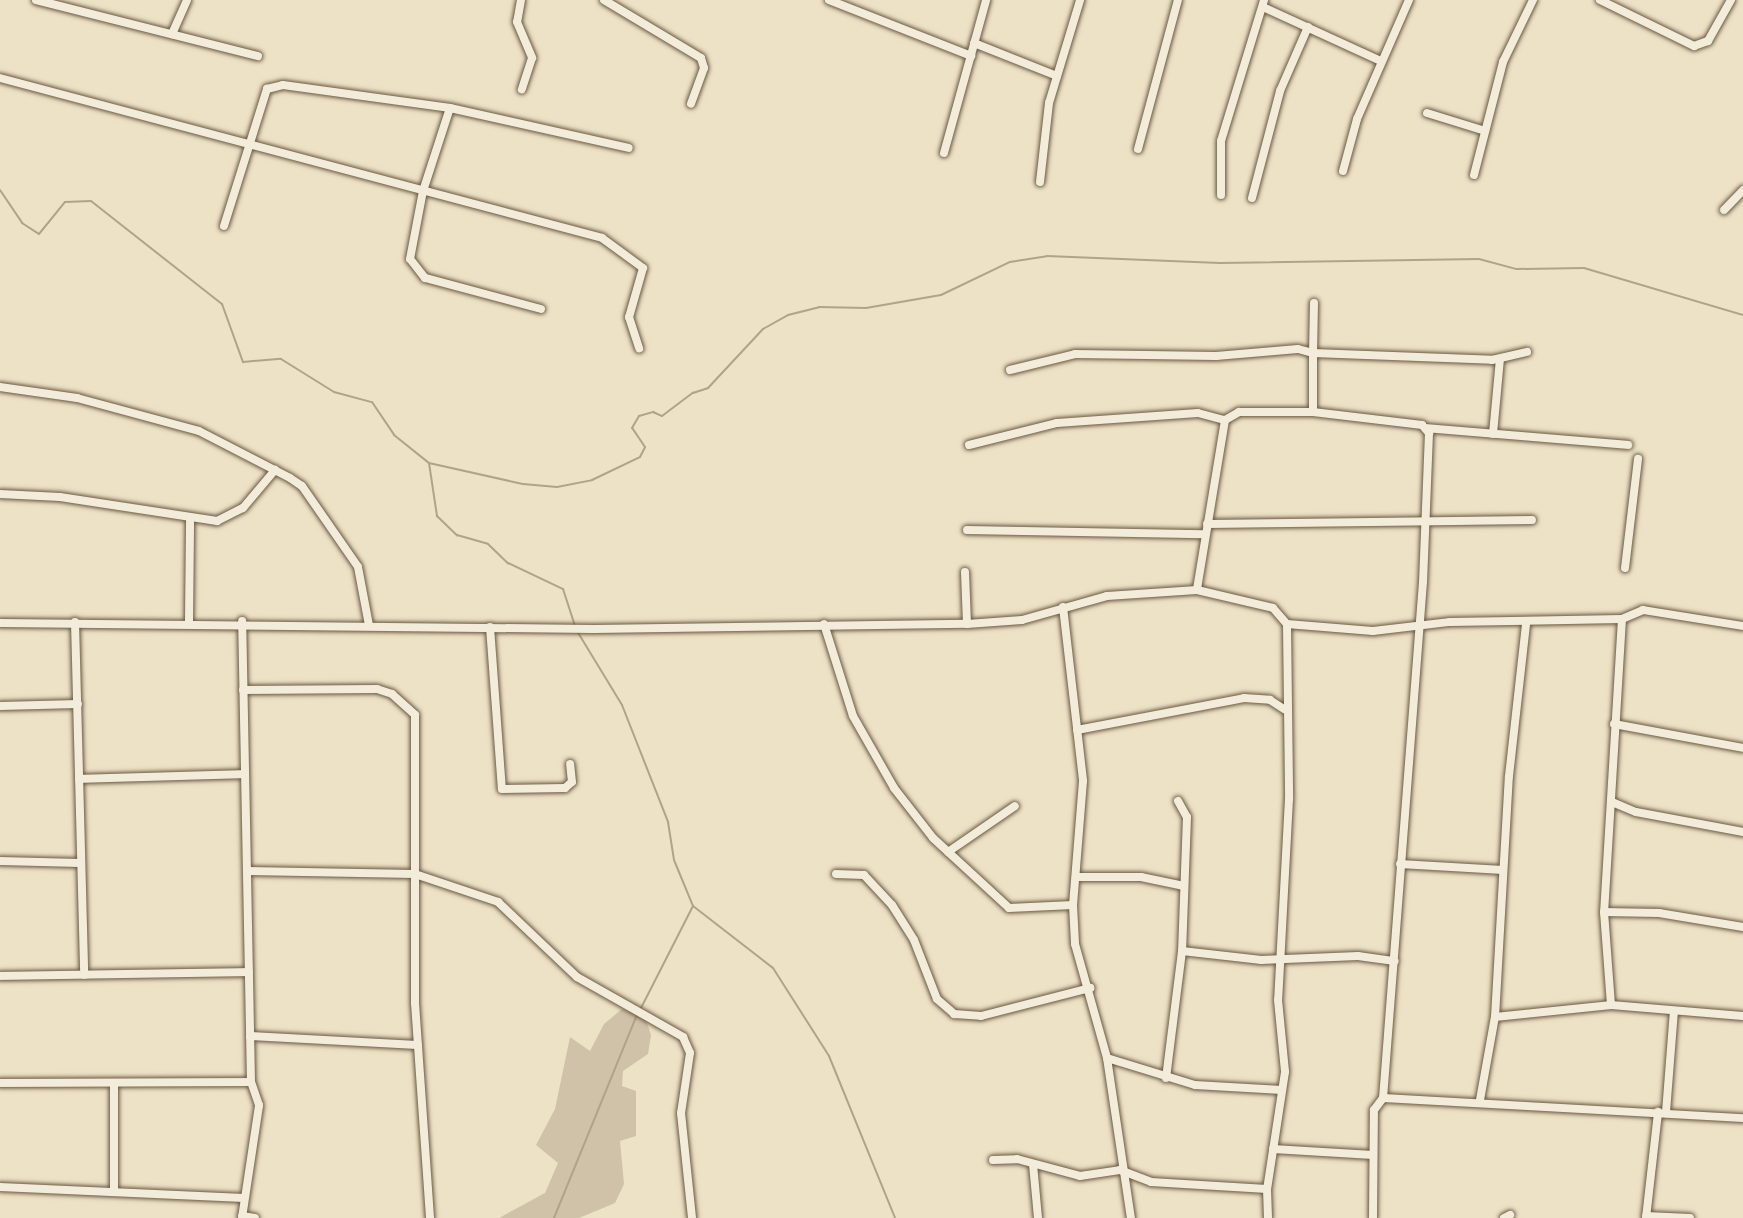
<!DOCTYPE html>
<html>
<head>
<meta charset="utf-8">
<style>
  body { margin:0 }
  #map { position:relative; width:1743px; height:1218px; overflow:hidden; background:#ede1c6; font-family:Vollkorn,serif }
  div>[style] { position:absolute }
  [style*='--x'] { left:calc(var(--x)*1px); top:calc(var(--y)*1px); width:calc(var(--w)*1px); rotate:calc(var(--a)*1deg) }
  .green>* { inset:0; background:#cfc2a8 }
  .stream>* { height:2px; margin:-1px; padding:0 1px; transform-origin:1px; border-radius:1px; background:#b1a389 }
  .roads { filter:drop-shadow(0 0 2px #695840) drop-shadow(0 0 2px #695840) }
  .street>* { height:8px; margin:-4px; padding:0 4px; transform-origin:4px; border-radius:4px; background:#f3ecda }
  span { translate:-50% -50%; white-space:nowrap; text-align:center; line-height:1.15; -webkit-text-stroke:6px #f3ecda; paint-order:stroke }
</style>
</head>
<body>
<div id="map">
  <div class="green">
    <i style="clip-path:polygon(622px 1009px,645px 1017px,651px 1035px,648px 1054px,623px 1071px,622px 1086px,636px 1091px,636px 1136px,620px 1141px,624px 1184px,615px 1203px,579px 1218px,499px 1218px,545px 1193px,558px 1163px,536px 1145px,555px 1109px,570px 1037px,590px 1051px,604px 1024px)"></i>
  </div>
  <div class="stream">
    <i style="--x:0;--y:190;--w:40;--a:56"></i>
    <i style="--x:22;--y:223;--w:20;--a:33"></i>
    <i style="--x:39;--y:234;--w:41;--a:-50.9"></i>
    <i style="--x:65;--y:202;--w:26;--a:-2"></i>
    <i style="--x:91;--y:201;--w:167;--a:38.2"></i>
    <i style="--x:222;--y:304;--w:62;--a:70.1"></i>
    <i style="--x:243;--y:362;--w:38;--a:-5"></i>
    <i style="--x:281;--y:359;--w:62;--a:31.9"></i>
    <i style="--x:334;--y:392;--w:39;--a:15"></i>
    <i style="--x:372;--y:402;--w:40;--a:56"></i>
    <i style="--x:394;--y:435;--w:45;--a:38.7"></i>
    <i style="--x:429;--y:463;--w:54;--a:81.4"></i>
    <i style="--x:437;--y:516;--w:28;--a:44"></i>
    <i style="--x:457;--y:535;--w:32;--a:16"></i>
    <i style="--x:488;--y:544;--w:28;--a:44"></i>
    <i style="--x:508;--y:563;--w:61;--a:25.3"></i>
    <i style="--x:563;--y:589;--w:38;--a:72"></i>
    <i style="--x:429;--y:463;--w:96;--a:12.6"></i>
    <i style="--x:523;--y:484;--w:34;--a:5"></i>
    <i style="--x:557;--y:487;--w:36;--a:-11"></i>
    <i style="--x:592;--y:480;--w:53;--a:-25.6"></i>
    <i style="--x:640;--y:457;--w:11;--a:-63"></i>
    <i style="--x:645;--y:447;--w:23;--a:-124"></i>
    <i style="--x:632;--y:428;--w:14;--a:-60"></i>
    <i style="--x:639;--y:416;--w:15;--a:-16"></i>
    <i style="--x:653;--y:412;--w:10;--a:24"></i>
    <i style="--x:662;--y:416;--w:39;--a:-37"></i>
    <i style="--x:693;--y:393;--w:16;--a:-18"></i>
    <i style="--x:708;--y:388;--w:81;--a:-47"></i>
    <i style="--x:763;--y:329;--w:29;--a:-29"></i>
    <i style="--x:788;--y:315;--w:32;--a:-14"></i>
    <i style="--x:819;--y:307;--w:47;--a:1.2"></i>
    <i style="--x:866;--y:308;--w:76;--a:-9.8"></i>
    <i style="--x:941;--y:295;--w:76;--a:-25.6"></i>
    <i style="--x:1010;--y:262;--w:37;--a:-9"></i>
    <i style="--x:1047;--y:256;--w:173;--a:2.3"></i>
    <i style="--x:1220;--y:263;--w:259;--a:-0.9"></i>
    <i style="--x:1479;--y:259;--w:39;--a:15"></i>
    <i style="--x:1517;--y:269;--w:67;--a:-0.9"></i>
    <i style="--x:1584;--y:268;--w:166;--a:16.5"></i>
    <i style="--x:577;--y:631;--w:87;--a:58.7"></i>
    <i style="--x:622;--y:705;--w:126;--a:68.5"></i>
    <i style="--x:668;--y:822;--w:38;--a:81"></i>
    <i style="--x:674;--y:860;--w:50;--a:67.6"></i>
    <i style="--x:693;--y:906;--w:101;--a:37.8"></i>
    <i style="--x:773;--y:968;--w:104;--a:57.5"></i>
    <i style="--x:829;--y:1056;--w:175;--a:67.8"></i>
    <i style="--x:640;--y:1010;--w:117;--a:-63"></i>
    <i style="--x:554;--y:1218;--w:219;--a:-67.8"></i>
  </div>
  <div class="roads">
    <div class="street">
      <i style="--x:36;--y:0;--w:229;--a:14.2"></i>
      <i style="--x:521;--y:0;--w:22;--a:100"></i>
      <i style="--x:517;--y:22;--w:39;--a:67"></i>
      <i style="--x:532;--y:58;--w:33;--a:108"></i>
      <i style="--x:604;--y:0;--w:113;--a:30.9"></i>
      <i style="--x:701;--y:58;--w:10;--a:73"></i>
      <i style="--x:704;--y:68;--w:38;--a:110"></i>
      <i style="--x:829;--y:0;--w:153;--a:21.5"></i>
      <i style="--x:1600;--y:0;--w:105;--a:26.1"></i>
      <i style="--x:1694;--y:46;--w:15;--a:-20"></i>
      <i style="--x:1708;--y:41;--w:47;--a:-60.7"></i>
      <i style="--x:1263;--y:7;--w:130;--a:24.6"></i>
      <i style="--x:172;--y:34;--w:37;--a:-66"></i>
      <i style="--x:974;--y:43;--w:89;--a:21.7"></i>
      <i style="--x:0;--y:78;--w:623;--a:14.88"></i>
      <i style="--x:602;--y:238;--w:51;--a:36.2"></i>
      <i style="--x:643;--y:268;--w:51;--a:105.9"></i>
      <i style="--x:629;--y:317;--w:33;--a:72"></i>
      <i style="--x:1427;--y:113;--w:61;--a:17.2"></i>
      <i style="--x:1138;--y:149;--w:154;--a:-75"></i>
      <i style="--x:944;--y:153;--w:159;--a:-74.6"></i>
      <i style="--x:1343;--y:171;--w:54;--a:-74.9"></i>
      <i style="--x:1357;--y:119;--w:130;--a:-66.4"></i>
      <i style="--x:1474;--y:175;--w:117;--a:-75.6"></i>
      <i style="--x:1503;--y:62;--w:69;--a:-64.2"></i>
      <i style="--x:1040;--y:182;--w:80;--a:-83.5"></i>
      <i style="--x:1049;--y:103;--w:108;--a:-73.2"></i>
      <i style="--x:1221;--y:195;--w:54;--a:-90"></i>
      <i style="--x:1221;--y:141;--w:147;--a:-73"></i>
      <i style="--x:1252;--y:198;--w:111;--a:-75.3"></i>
      <i style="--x:1280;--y:91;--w:70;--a:-66.4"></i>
      <i style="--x:1724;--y:210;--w:28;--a:-46"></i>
      <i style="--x:224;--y:226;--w:144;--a:-72.6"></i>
      <i style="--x:267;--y:89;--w:16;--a:-14"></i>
      <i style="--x:283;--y:85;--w:169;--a:7.8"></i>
      <i style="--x:1314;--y:303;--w:50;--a:91.1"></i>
      <i style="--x:1313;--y:353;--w:179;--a:2.2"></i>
      <i style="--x:1492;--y:360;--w:36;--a:-13"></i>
      <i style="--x:541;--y:309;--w:120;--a:-165"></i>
      <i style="--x:425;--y:278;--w:24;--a:-128"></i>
      <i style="--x:410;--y:259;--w:69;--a:-79.2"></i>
      <i style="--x:423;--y:191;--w:87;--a:-72"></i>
      <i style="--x:450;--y:108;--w:183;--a:12.6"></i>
      <i style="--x:1010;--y:370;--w:67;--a:-13.8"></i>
      <i style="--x:1075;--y:354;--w:141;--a:0.8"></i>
      <i style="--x:1216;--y:356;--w:82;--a:-4.9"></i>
      <i style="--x:1298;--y:349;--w:16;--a:15"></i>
      <i style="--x:1313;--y:353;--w:59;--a:90"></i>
      <i style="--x:1313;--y:412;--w:74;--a:180"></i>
      <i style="--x:1239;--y:412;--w:16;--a:150"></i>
      <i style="--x:1225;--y:420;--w:172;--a:99.4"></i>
      <i style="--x:0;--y:387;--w:78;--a:8.1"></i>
      <i style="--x:77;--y:398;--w:126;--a:15.1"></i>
      <i style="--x:199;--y:431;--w:102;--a:27.3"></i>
      <i style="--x:290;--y:478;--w:14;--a:34"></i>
      <i style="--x:302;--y:486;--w:98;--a:55.3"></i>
      <i style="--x:358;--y:567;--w:59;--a:79.3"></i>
      <i style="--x:1313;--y:412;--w:110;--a:6.8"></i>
      <i style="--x:1422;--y:425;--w:11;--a:49"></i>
      <i style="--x:1429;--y:433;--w:149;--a:92.3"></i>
      <i style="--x:1423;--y:582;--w:518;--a:94.43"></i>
      <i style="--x:1426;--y:428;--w:203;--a:4.8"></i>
      <i style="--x:1493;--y:434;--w:75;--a:-84.7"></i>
      <i style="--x:969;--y:445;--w:91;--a:-14"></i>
      <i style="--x:1057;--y:423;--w:141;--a:-4.1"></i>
      <i style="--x:1198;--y:413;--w:28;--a:15"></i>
      <i style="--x:0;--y:494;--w:60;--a:2.9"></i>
      <i style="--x:60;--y:497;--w:159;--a:8.7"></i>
      <i style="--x:217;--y:521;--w:29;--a:-27"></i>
      <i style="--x:243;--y:508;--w:50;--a:-49.9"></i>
      <i style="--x:1207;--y:524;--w:325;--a:-0.7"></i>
      <i style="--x:967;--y:530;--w:237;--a:1"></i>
      <i style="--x:1625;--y:568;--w:110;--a:-83.2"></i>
      <i style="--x:965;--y:572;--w:52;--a:87.8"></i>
      <i style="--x:967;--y:624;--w:55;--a:-4.2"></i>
      <i style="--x:1022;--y:620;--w:88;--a:-15.8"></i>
      <i style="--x:1107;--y:596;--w:90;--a:-3.8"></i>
      <i style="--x:1197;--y:590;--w:78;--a:13.3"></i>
      <i style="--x:1273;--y:608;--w:21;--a:49"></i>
      <i style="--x:1287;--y:624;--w:175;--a:89.3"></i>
      <i style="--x:1289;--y:799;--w:201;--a:93.1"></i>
      <i style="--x:1278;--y:1000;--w:72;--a:84.4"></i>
      <i style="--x:1285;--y:1072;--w:118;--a:98.7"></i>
      <i style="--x:1267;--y:1189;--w:29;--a:88"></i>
      <i style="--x:1063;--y:607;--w:175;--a:83.4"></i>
      <i style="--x:1083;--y:781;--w:124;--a:94.6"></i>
      <i style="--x:1622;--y:619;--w:23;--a:-23"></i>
      <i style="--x:1643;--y:610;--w:101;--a:9.1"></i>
      <i style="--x:75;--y:622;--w:353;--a:88.5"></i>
      <i style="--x:189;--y:622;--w:103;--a:-89.4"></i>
      <i style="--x:0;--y:623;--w:594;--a:0.58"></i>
      <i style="--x:594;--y:629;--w:373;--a:-0.8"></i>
      <i style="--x:824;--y:624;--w:96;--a:72.5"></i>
      <i style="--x:853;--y:716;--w:83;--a:60.3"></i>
      <i style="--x:894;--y:788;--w:63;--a:52"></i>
      <i style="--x:933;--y:838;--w:103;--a:42.6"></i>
      <i style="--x:1009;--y:908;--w:64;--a:-2.7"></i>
      <i style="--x:1073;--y:905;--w:39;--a:87"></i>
      <i style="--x:1075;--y:944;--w:118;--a:74.3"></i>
      <i style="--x:1107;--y:1058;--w:162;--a:81.5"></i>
      <i style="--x:1287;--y:624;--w:86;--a:4.7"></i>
      <i style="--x:1373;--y:631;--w:78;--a:-6.7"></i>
      <i style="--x:1450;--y:622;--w:172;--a:-1"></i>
      <i style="--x:1622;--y:619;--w:294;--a:93.5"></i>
      <i style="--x:490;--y:627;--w:162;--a:85.8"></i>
      <i style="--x:502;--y:789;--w:63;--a:-0.9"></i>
      <i style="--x:565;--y:788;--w:9;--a:-41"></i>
      <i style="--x:572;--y:782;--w:18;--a:-96"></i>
      <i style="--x:243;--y:690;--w:134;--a:-0.4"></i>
      <i style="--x:377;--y:689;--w:16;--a:18"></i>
      <i style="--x:392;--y:694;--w:31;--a:42"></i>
      <i style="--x:415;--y:715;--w:288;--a:90"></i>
      <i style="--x:415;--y:1003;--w:216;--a:86"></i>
      <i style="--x:0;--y:706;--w:78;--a:-1.5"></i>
      <i style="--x:1614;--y:724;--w:131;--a:10.5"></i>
      <i style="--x:1077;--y:730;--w:170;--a:-10.8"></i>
      <i style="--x:1244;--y:698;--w:26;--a:4"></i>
      <i style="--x:1270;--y:700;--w:17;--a:33"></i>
      <i style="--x:79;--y:779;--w:165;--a:-1.7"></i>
      <i style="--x:1178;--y:801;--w:18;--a:61"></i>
      <i style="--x:1187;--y:817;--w:134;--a:92.1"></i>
      <i style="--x:1182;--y:951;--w:80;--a:6.5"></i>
      <i style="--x:1261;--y:960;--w:97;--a:-2.4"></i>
      <i style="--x:1358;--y:956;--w:37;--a:8"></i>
      <i style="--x:1612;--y:802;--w:26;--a:23"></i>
      <i style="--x:1636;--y:812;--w:109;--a:10.6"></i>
      <i style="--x:948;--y:852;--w:81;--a:-34.5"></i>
      <i style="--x:0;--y:861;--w:80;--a:1.4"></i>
      <i style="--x:1400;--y:864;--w:103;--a:3.3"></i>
      <i style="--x:248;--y:871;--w:167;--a:1"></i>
      <i style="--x:415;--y:874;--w:88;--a:18.6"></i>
      <i style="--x:498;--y:902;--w:109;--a:43.5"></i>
      <i style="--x:577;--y:977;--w:122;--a:29.5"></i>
      <i style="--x:683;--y:1037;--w:17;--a:66"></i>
      <i style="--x:690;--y:1053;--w:61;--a:98.5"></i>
      <i style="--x:681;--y:1113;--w:106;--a:84"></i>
      <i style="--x:836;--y:874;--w:28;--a:2"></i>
      <i style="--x:864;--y:875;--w:41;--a:47"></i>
      <i style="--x:892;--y:905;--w:41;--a:57.8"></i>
      <i style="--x:914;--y:940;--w:63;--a:68.7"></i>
      <i style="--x:937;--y:999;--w:23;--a:41"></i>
      <i style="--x:954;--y:1014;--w:27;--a:4"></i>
      <i style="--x:981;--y:1016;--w:113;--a:-14.4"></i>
      <i style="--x:1076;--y:877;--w:65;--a:0"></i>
      <i style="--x:1141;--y:877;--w:44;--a:11.8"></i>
      <i style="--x:0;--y:976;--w:249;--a:-0.9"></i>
      <i style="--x:1611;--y:1005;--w:93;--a:-94.3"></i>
      <i style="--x:1604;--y:912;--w:55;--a:1"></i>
      <i style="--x:1659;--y:913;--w:85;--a:9.5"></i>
      <i style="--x:1495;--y:1017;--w:117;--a:-5.9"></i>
      <i style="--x:1611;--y:1005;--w:132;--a:4.8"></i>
      <i style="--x:250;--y:1036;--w:168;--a:3.1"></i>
      <i style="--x:1107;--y:1058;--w:92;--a:17.1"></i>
      <i style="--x:1195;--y:1085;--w:87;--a:3.3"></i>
      <i style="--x:1166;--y:1078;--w:128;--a:-82.8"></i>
      <i style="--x:0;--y:1083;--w:251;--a:-0.2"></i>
      <i style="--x:114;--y:1085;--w:107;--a:90"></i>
      <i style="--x:1480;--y:1100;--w:84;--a:-79.8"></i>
      <i style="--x:1495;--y:1017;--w:241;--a:-86.7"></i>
      <i style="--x:1509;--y:776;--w:153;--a:-83.6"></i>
      <i style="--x:1666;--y:1112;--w:101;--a:-85.5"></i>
      <i style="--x:1273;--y:1149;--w:100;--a:3.4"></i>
      <i style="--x:993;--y:1160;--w:24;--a:-2"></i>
      <i style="--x:1017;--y:1159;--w:65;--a:15.1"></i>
      <i style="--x:1080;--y:1176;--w:40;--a:-8.5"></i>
      <i style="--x:1120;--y:1170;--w:33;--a:21"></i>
      <i style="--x:1151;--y:1182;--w:116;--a:3.5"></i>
      <i style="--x:1033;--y:1164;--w:54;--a:84.7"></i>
      <i style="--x:0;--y:1187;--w:244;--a:2.6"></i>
      <i style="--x:242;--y:1216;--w:13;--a:9"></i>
      <i style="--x:1646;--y:1216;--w:44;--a:2.6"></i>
      <i style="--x:242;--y:1218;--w:114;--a:-81.4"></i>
      <i style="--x:259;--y:1105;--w:24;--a:-109"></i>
      <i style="--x:251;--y:1082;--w:461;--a:-91.1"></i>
      <i style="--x:1373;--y:1218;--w:108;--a:-89.5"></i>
      <i style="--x:1374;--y:1110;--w:15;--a:-53"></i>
      <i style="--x:1383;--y:1098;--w:361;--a:3.2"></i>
      <i style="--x:1504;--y:1218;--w:7;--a:-27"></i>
      <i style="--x:1646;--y:1218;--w:107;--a:-83.5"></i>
    </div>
  </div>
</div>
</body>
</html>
